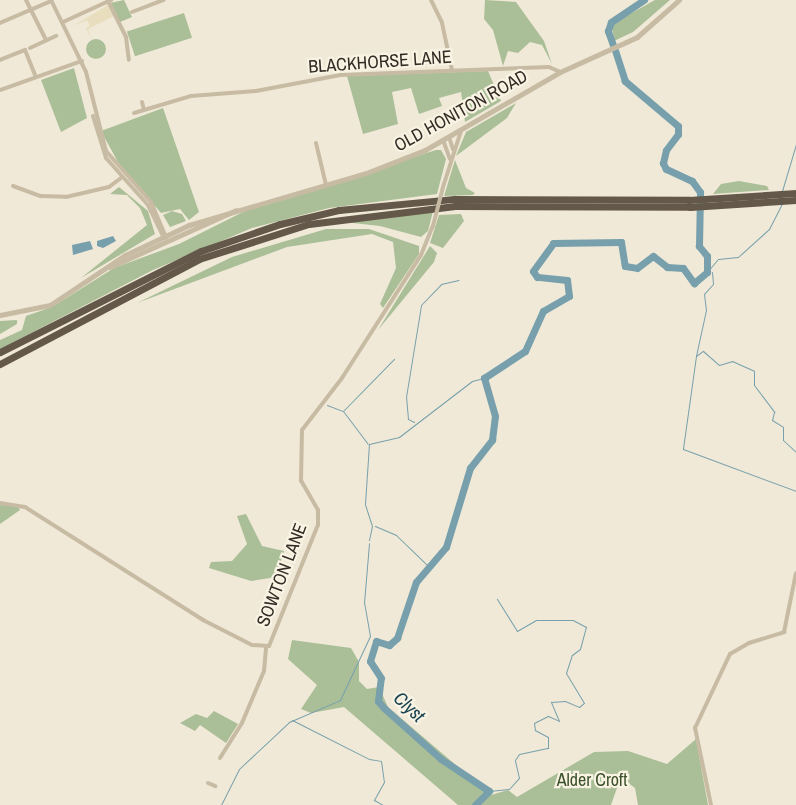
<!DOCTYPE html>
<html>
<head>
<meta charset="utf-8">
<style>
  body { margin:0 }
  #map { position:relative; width:796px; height:805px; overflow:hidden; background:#f0e9d7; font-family:"Archivo Narrow",sans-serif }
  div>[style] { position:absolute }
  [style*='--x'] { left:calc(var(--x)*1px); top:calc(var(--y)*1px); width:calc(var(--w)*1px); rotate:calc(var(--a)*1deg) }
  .green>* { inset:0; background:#aabf98; transform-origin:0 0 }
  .round { border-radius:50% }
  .plaza>* { inset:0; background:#e8debe }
  .water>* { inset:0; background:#77a0ac }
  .stream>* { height:1px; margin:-0.5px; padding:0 0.5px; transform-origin:0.5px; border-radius:0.5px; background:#77a0ac }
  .river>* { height:7px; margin:-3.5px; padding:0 3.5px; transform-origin:3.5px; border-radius:3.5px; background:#77a0ac }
  .minor>* { height:4px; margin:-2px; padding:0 2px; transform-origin:2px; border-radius:2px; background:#c8bba4 }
  .tertiary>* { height:5px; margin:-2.5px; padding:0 2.5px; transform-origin:2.5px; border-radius:2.5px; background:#c8bba4 }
  .trunk>* { height:7px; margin:-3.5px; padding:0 3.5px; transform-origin:3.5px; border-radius:3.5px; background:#64584a }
  .minor-bridge>* { height:4px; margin:-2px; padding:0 2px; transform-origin:2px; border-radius:2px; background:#c8bba4 }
  span { translate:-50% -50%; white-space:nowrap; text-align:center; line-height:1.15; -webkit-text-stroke:4.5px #f8f3e3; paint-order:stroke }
  .street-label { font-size:18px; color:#332c25 }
  .park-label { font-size:18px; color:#3b512a }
  .water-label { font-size:19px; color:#1c4553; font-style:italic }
</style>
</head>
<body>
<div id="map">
  <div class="green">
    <i style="clip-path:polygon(124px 0,132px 17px,120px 22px,110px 3px)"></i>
    <i style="clip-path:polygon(485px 0,516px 2px,544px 41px,552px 64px,542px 45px,530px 42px,518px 53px,508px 51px,503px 66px,493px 30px,484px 19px)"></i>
    <i style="clip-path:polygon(655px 0,670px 0,633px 32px,614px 41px,612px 24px)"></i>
    <i style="left:184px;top:13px;width:26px;height:60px;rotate:72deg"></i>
    <i class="round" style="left:86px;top:39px;width:20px;height:20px"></i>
    <i style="clip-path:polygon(74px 68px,87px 118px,61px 132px,41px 80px)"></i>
    <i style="clip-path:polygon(488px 71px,501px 101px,465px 122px,461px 92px,439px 98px,442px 106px,419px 114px,411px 88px,392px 92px,398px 124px,363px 134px,347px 76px)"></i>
    <i style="clip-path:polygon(516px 103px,507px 118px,456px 156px,466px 132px)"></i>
    <i style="clip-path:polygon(163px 108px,199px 212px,189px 220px,180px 209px,161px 213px,119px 164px,101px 131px)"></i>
    <i style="clip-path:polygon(436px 150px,441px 150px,446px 159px,437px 194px,329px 208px,252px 228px,153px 270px,0 349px,0 340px,22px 330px,26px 316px,52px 307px,114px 268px,179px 244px,251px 208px)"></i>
    <i style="clip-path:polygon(455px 160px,466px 188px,475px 193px,473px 195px,444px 196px)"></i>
    <i style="clip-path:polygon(739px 181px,767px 186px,769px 190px,713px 194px,721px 184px)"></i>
    <i style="clip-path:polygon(119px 187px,148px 211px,155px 234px,81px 278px,147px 225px,140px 208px,127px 195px,110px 194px)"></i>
    <i style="clip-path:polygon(172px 211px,182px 214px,186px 221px,170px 227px,163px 215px)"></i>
    <i style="clip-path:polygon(433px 211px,428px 231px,421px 237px,380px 226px,344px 222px)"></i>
    <i style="clip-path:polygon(461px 214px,464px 221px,443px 248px,430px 243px,439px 215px)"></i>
    <i style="clip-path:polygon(326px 229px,369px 229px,419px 246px,419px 254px,383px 308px,380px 304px,396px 268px,393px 242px,372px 234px,287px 247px,137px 303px,232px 257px)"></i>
    <i style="clip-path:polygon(430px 246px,437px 253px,434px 262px,378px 330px)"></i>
    <i style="clip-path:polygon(17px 320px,17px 324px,0 334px,0 321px)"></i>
    <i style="clip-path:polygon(0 505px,18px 506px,20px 510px,0 524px)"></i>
    <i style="clip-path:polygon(246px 514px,262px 546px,284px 551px,276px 577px,251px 581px,209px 568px,211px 562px,232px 561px,247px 544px,237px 516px)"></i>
    <i style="clip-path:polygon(292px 640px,351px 648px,359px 662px,359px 681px,367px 689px,379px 687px,388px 707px,491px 795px,508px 790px,517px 797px,594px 752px,628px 751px,667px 764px,696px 739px,708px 805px,638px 805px,635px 788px,627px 782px,617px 788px,611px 805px,458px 805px,344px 707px,311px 713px,301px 709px,317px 685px,288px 659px)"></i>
    <i style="clip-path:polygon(214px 711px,238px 724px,226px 743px,200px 725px,195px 731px,180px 723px,196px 714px,207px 718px)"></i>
  </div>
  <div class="plaza">
    <i style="clip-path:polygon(108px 5px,114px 16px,88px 29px,92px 40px,86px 28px,90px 26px,87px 20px,73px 26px)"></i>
  </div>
  <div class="water">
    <i style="clip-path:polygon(113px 236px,116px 241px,103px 248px,97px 246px,97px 241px)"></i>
    <i style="clip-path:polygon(90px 241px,93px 249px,73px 255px,72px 245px)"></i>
  </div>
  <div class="stream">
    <i style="--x:782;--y:191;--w:49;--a:-73.4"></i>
    <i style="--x:707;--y:272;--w:17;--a:-50"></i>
    <i style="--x:718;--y:259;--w:20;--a:-6"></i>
    <i style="--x:738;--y:257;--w:42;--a:-42.1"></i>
    <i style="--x:769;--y:229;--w:29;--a:-63"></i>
    <i style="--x:712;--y:272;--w:12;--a:85"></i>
    <i style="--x:713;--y:284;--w:13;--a:132"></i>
    <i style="--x:704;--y:294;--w:16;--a:83"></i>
    <i style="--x:706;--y:310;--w:47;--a:102.3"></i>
    <i style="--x:696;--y:356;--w:9;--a:-36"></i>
    <i style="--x:703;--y:351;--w:21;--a:41"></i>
    <i style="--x:719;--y:365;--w:14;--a:-17"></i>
    <i style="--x:732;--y:361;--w:24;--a:24"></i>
    <i style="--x:754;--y:371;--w:14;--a:90"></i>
    <i style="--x:754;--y:385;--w:34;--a:53"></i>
    <i style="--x:774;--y:412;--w:8;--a:104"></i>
    <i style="--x:772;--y:420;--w:13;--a:32"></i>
    <i style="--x:783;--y:427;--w:13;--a:90"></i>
    <i style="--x:783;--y:440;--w:18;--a:43"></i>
    <i style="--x:696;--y:356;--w:94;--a:98"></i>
    <i style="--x:683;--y:449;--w:121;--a:20.4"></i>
    <i style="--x:327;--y:405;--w:17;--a:21"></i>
    <i style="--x:343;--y:411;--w:41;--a:52.9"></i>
    <i style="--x:343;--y:411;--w:73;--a:-45.6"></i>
    <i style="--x:414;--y:422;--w:7;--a:-153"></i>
    <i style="--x:408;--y:419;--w:22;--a:-95"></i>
    <i style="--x:406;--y:397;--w:93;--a:-80.7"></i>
    <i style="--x:421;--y:305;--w:29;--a:-46"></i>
    <i style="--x:441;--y:284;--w:18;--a:-13"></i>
    <i style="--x:375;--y:526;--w:23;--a:23"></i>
    <i style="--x:396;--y:535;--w:43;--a:44.1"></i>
    <i style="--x:369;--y:540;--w:14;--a:-78"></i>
    <i style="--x:372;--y:526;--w:23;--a:-108"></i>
    <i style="--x:365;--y:504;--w:60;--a:-86.2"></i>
    <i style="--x:369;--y:444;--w:31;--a:-13"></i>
    <i style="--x:399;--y:437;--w:92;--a:-37.5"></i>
    <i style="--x:472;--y:381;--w:12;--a:-14"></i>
    <i style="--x:292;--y:720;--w:86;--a:26.9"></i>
    <i style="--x:369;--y:759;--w:12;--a:9"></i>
    <i style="--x:381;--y:761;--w:21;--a:82"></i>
    <i style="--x:384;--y:782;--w:21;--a:119"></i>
    <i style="--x:374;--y:800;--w:10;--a:29"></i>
    <i style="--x:489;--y:791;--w:20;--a:-6"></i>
    <i style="--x:509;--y:789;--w:15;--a:-48"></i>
    <i style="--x:519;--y:778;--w:18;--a:-103"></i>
    <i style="--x:515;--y:760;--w:7;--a:-56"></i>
    <i style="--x:519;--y:754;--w:30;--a:-12"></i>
    <i style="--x:548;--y:748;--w:11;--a:-90"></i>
    <i style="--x:548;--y:737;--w:15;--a:-152"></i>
    <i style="--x:535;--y:730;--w:7;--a:-98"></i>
    <i style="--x:534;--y:723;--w:16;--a:-27"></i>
    <i style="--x:548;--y:716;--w:12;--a:24"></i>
    <i style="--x:559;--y:721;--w:21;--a:-113"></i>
    <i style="--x:551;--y:702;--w:14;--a:-4"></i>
    <i style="--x:565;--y:701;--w:15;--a:23"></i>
    <i style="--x:579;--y:707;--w:6;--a:-39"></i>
    <i style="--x:584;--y:703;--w:35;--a:-121"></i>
    <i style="--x:566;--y:673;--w:19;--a:-72"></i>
    <i style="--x:572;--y:655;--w:10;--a:-37"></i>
    <i style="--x:580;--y:649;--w:23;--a:-75"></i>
    <i style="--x:586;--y:627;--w:15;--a:-152"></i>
    <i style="--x:573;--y:620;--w:37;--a:180"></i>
    <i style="--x:536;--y:620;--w:22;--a:150"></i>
    <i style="--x:517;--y:631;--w:38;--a:-122"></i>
    <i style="--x:221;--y:805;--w:40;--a:-63.4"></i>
    <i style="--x:239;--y:769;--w:69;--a:-43.2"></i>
    <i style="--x:289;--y:722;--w:56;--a:-23.3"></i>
    <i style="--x:340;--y:700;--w:71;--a:-64.9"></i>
    <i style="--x:370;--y:636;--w:34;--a:-100"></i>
    <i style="--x:364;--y:603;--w:60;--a:-85.2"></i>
  </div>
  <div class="river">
    <i style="--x:613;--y:45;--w:15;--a:-110"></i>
    <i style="--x:608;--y:31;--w:9;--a:-72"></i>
    <i style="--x:611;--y:22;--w:40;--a:-34"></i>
    <i style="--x:475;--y:805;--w:20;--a:-45"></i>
    <i style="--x:489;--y:791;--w:58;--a:-146.3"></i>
    <i style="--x:441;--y:759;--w:76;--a:-138.2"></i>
    <i style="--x:384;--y:708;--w:9;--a:-131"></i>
    <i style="--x:378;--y:701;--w:23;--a:-83"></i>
    <i style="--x:381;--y:678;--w:20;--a:-123"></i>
    <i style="--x:370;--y:661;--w:21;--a:-73"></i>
    <i style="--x:376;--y:641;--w:14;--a:17"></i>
    <i style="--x:389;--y:645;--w:11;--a:-41"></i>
    <i style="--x:397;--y:638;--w:59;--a:-71.3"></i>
    <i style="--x:416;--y:582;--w:46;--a:-49.4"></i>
    <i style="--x:446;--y:547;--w:83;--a:-73.1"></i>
    <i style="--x:470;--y:468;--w:36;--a:-52"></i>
    <i style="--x:492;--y:440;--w:24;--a:-83"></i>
    <i style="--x:495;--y:416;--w:40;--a:-106"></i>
    <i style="--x:484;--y:378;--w:49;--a:-33.4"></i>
    <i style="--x:525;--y:351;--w:44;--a:-65.8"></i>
    <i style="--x:543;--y:311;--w:30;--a:-30"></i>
    <i style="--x:569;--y:296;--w:16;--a:-97"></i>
    <i style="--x:567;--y:280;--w:30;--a:-174"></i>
    <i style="--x:537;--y:277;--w:7;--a:-124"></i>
    <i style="--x:533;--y:271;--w:34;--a:-54"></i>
    <i style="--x:553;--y:243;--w:68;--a:-0.8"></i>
    <i style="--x:621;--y:242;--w:24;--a:81"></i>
    <i style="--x:625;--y:266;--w:12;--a:9"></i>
    <i style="--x:637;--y:268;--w:20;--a:-37"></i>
    <i style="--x:653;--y:256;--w:18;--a:38"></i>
    <i style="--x:667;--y:267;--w:16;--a:4"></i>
    <i style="--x:683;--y:268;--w:19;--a:54"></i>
    <i style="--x:694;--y:283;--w:17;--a:-40"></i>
    <i style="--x:707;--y:272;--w:16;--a:-90"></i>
    <i style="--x:707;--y:256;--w:13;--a:-129"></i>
    <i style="--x:699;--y:246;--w:54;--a:-88.9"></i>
    <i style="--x:700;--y:192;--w:14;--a:-126"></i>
    <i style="--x:692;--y:181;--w:29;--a:-155"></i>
    <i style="--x:666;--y:169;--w:7;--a:-117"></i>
    <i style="--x:663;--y:163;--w:13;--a:-77"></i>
    <i style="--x:666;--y:150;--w:20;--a:-53"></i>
    <i style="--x:678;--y:134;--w:8;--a:-90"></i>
    <i style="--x:678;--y:126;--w:70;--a:-139.7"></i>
    <i style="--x:625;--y:81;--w:32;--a:-108"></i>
  </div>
  <div class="minor">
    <i style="--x:26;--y:0;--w:45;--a:63.4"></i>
    <i style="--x:51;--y:0;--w:80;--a:64.1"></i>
    <i style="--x:86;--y:72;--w:81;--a:75.8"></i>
    <i style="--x:106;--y:151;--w:68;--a:48.6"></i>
    <i style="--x:151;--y:202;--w:39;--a:67"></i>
    <i style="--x:431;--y:0;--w:25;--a:64"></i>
    <i style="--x:442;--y:23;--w:48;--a:78"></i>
    <i style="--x:108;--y:1;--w:40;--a:63.4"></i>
    <i style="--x:126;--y:37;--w:23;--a:83"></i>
    <i style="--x:132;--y:12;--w:34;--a:-21"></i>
    <i style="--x:63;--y:22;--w:53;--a:-24.6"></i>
    <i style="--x:0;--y:23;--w:56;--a:-23.3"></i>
    <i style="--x:30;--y:48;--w:29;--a:-25"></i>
    <i style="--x:0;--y:60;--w:27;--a:-22"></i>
    <i style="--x:25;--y:50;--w:29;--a:68"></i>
    <i style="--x:0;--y:90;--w:87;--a:-19.5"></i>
    <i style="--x:142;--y:102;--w:8;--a:76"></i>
    <i style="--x:134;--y:113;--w:59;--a:-16.6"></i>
    <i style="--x:191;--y:96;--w:65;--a:-4.4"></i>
    <i style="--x:256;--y:91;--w:86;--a:-10.7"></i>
    <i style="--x:341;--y:75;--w:208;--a:-2.2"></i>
    <i style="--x:549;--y:67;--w:12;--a:24"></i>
    <i style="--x:93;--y:116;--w:44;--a:72.8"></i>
    <i style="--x:106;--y:158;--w:63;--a:48.2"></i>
    <i style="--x:148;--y:205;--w:37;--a:64"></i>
    <i style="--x:449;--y:137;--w:13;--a:72"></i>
    <i style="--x:443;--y:140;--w:20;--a:70"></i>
    <i style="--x:316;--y:143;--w:43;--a:76.6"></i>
    <i style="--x:13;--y:186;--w:30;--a:20"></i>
    <i style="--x:41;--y:196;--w:25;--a:2"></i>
    <i style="--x:66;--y:197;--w:44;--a:-13.1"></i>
    <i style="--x:109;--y:187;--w:15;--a:-37"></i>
    <i style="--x:443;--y:187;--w:59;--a:-72.2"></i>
    <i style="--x:0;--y:503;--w:25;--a:9"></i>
    <i style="--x:25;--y:507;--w:211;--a:32.4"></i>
    <i style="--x:203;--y:620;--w:55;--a:27"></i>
    <i style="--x:252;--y:645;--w:17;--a:3"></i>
    <i style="--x:269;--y:646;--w:131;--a:-68"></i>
    <i style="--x:318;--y:525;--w:15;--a:-90"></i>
    <i style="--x:318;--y:510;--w:34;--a:-120"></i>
    <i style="--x:301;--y:481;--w:51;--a:-88.9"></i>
    <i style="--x:302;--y:430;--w:66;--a:-52.4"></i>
    <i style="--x:342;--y:378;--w:146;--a:-57.3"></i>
    <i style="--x:421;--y:255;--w:31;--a:-68"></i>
    <i style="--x:220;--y:758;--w:41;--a:-57.8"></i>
    <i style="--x:242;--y:723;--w:56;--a:-67.1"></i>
    <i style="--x:264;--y:671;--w:24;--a:-85"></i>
    <i style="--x:208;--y:783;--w:8;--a:23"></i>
    <i style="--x:711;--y:805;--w:79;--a:-101.7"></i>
    <i style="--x:695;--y:728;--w:82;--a:-64.7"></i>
    <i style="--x:730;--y:654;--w:22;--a:-30"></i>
    <i style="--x:749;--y:643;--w:37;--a:-17"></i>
    <i style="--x:784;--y:632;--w:60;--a:-78.5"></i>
  </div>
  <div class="tertiary">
    <i style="--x:110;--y:267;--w:138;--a:-24.3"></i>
    <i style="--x:0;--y:315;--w:51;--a:-11.3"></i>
    <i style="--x:50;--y:305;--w:90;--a:-33.7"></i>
    <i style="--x:125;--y:255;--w:71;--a:-25.1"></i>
    <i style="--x:189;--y:225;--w:184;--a:-16.4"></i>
    <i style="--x:366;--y:173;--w:63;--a:-21.3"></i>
    <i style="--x:425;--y:150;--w:156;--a:-30"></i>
    <i style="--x:560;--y:72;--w:85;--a:-24.4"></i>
    <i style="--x:637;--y:37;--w:56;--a:-41.4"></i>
  </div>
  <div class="trunk">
    <i style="--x:0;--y:352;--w:225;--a:-26.7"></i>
    <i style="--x:201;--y:251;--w:83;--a:-18.9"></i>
    <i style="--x:280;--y:224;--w:61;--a:-13.3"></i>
    <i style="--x:339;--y:210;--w:116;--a:-5.5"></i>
    <i style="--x:454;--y:199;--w:235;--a:0.2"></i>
    <i style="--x:689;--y:200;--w:107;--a:-3.7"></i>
    <i style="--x:0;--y:364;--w:225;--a:-27.8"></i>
    <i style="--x:199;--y:259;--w:115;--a:-17.7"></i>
    <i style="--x:309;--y:224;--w:147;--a:-7"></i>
    <i style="--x:455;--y:206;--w:235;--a:0.2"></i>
    <i style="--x:690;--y:207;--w:106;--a:-3.8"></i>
  </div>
  <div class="minor-bridge">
    <i style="--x:433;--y:226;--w:40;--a:-75.6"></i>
  </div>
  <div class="street-label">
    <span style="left:380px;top:62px;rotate:-4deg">BLACKHORSE LANE</span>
    <span style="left:461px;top:111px;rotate:-29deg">OLD HONITON ROAD</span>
    <span style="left:282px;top:575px;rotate:-69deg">SOWTON LANE</span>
  </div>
  <div class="park-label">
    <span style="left:592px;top:780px">Alder Croft</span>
  </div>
  <div class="water-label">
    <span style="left:409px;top:707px;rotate:43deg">Clyst</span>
  </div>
</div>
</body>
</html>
